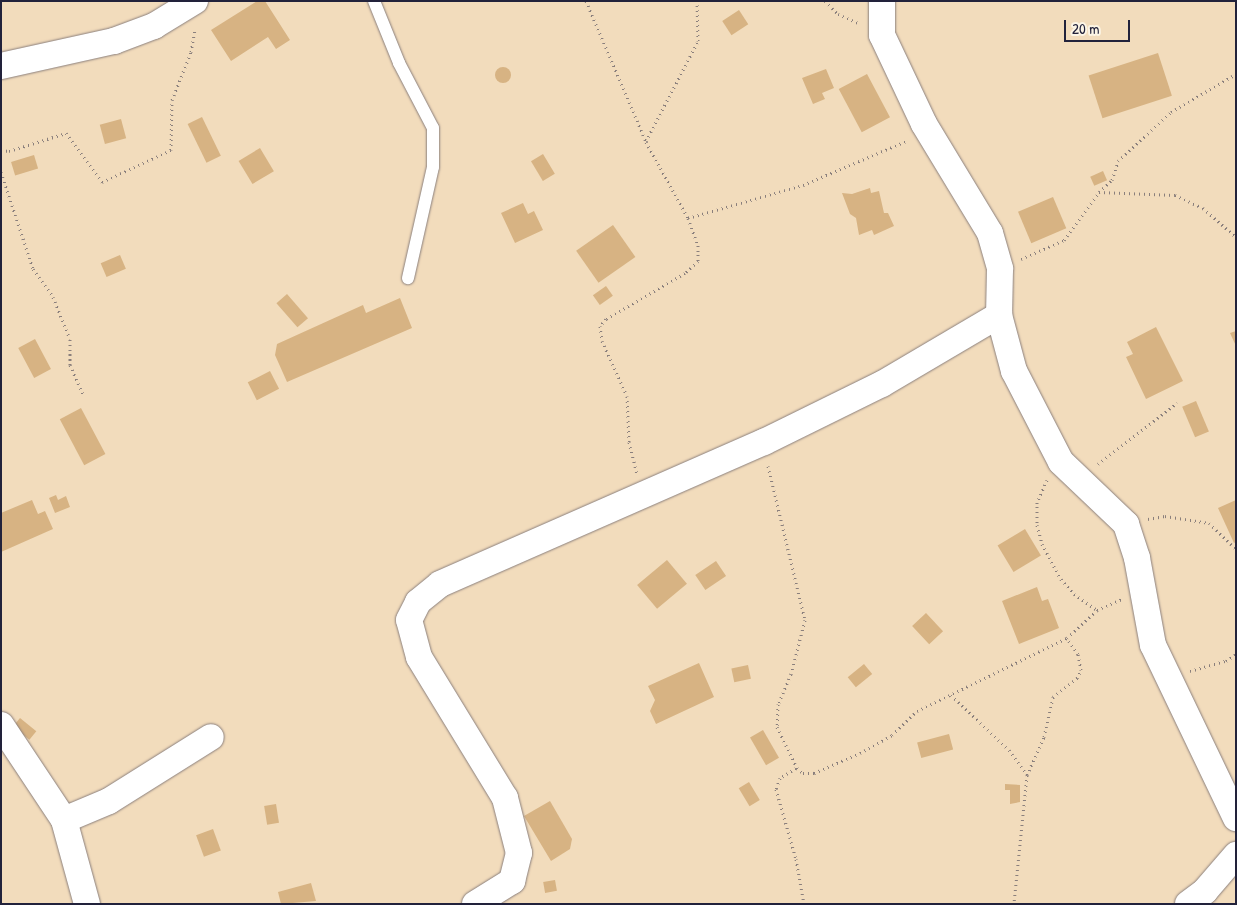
<!DOCTYPE html>
<html>
<head>
<meta charset="utf-8">
<style>
  body { margin:0 }
  #map { position:relative; width:1237px; height:905px; overflow:hidden; background:#f2dcbc; font-family:"Patrick Hand",sans-serif }
  div>[style] { position:absolute }
  [style*='--x'] { left:calc(var(--x)*1px); top:calc(var(--y)*1px); width:calc(var(--w)*1px); rotate:calc(var(--a)*1deg) }
  .building>* { inset:0; background:#d7b383; transform-origin:0 0 }
  .round { border-radius:50% }
  .path>* { height:3px; margin-top:-1.5px; transform-origin:0; background:repeating-linear-gradient(90deg,#8a7f7c 0 1px,transparent 0 5px) }
  .roads { filter:drop-shadow(0 0 1px #8a7f7c) drop-shadow(0 0 1px #8a7f7c) }
  .lane>* { height:12px; margin:-6px; padding:0 6px; transform-origin:6px; border-radius:6px; background:#fff }
  .street>* { height:26px; margin:-13px; padding:0 13px; transform-origin:13px; border-radius:13px; background:#fff }
  span { translate:-50% -50%; white-space:nowrap; text-align:center; line-height:1.15; -webkit-text-stroke:4.5px #fcf5e5; paint-order:stroke }
  .frame { position:absolute; inset:0; border:2px solid #22223b; pointer-events:none }
  .scale { position:absolute; left:1064px; top:20px; width:66px; height:22px; box-sizing:border-box; border:2px solid #22223b; border-top:0; padding-left:6px; font-size:15px; line-height:18px; white-space:nowrap; color:#22223b; -webkit-text-stroke:4px #fcf5e5; paint-order:stroke }
</style>
</head>
<body>
<div id="map">
  <div class="building">
    <i style="clip-path:polygon(257px 1px,265px 1px,290px 40px,276px 49px,268px 37px,231px 61px,211px 30px)"></i>
    <i style="left:739px;top:10px;width:17px;height:20px;rotate:57deg"></i>
    <i style="left:1158px;top:53px;width:45px;height:73px;rotate:72deg"></i>
    <i class="round" style="left:495px;top:67px;width:16px;height:16px"></i>
    <i style="clip-path:polygon(826px 69px,834px 88px,822px 93px,825px 99px,813px 104px,802px 78px)"></i>
    <i style="left:867px;top:74px;width:49px;height:32px;rotate:62deg"></i>
    <i style="left:202px;top:117px;width:43px;height:16px;rotate:64deg"></i>
    <i style="left:121px;top:119px;width:20px;height:22px;rotate:75deg"></i>
    <i style="left:260px;top:148px;width:27px;height:25px;rotate:59deg"></i>
    <i style="left:543px;top:154px;width:23px;height:14px;rotate:59deg"></i>
    <i style="left:34px;top:155px;width:14px;height:24px;rotate:73deg"></i>
    <i style="left:1103px;top:171px;width:10px;height:14px;rotate:66deg"></i>
    <i style="clip-path:polygon(870px 188px,871px 193px,879px 191px,884px 213px,888px 213px,894px 226px,874px 235px,872px 230px,859px 235px,856px 218px,850px 214px,842px 193px,852px 194px)"></i>
    <i style="left:1053px;top:197px;width:34px;height:38px;rotate:67deg"></i>
    <i style="clip-path:polygon(523px 203px,528px 214px,534px 211px,543px 230px,515px 243px,501px 213px)"></i>
    <i style="left:613px;top:225px;width:39px;height:45px;rotate:55deg"></i>
    <i style="left:120px;top:255px;width:15px;height:21px;rotate:67deg"></i>
    <i style="left:606px;top:286px;width:12px;height:16px;rotate:55deg"></i>
    <i style="left:287px;top:294px;width:32px;height:14px;rotate:49deg"></i>
    <i style="clip-path:polygon(400px 298px,412px 328px,287px 382px,275px 355px,277px 344px,363px 305px,366px 313px)"></i>
    <i style="clip-path:polygon(1156px 327px,1183px 381px,1146px 399px,1126px 357px,1133px 354px,1127px 342px)"></i>
    <i style="clip-path:polygon(1236px 331px,1236px 346px,1230px 333px)"></i>
    <i style="left:35px;top:339px;width:34px;height:19px;rotate:62deg"></i>
    <i style="left:270px;top:371px;width:20px;height:25px;rotate:63deg"></i>
    <i style="left:1196px;top:401px;width:33px;height:15px;rotate:67deg"></i>
    <i style="left:81px;top:408px;width:52px;height:24px;rotate:62deg"></i>
    <i style="clip-path:polygon(56px 495px,58px 500px,66px 496px,70px 507px,55px 513px,49px 498px)"></i>
    <i style="clip-path:polygon(32px 500px,38px 514px,45px 511px,53px 529px,1px 552px,1px 513px)"></i>
    <i style="clip-path:polygon(1236px 500px,1236px 542px,1234px 543px,1218px 508px)"></i>
    <i style="left:1025px;top:529px;width:31px;height:32px;rotate:59deg"></i>
    <i style="left:667px;top:560px;width:31px;height:39px;rotate:50deg"></i>
    <i style="left:716px;top:561px;width:18px;height:25px;rotate:56deg"></i>
    <i style="clip-path:polygon(1037px 587px,1042px 601px,1048px 599px,1059px 628px,1019px 644px,1002px 601px)"></i>
    <i style="left:926px;top:613px;width:25px;height:19px;rotate:47deg"></i>
    <i style="clip-path:polygon(699px 663px,714px 697px,656px 724px,650px 711px,655px 700px,648px 686px)"></i>
    <i style="left:864px;top:664px;width:13px;height:21px;rotate:51deg"></i>
    <i style="left:748px;top:665px;width:14px;height:17px;rotate:78deg"></i>
    <i style="left:20px;top:718px;width:21px;height:11px;rotate:39deg"></i>
    <i style="left:763px;top:730px;width:32px;height:15px;rotate:60deg"></i>
    <i style="left:949px;top:734px;width:16px;height:33px;rotate:75deg"></i>
    <i style="left:749px;top:782px;width:21px;height:12px;rotate:59deg"></i>
    <i style="clip-path:polygon(1005px 784px,1020px 785px,1020px 802px,1010px 804px,1010px 790px,1005px 790px)"></i>
    <i style="clip-path:polygon(550px 801px,572px 839px,570px 849px,551px 861px,524px 816px)"></i>
    <i style="left:276px;top:804px;width:19px;height:12px;rotate:81deg"></i>
    <i style="left:213px;top:829px;width:23px;height:18px;rotate:70deg"></i>
    <i style="left:555px;top:880px;width:11px;height:12px;rotate:80deg"></i>
    <i style="clip-path:polygon(311px 883px,316px 901px,281px 904px,278px 892px)"></i>
  </div>
  <div class="path">
    <i style="--x:586;--y:1;--w:153;--a:66.9"></i>
    <i style="--x:646;--y:142;--w:87;--a:61.1"></i>
    <i style="--x:688;--y:218;--w:29;--a:70"></i>
    <i style="--x:698;--y:245;--w:16;--a:90"></i>
    <i style="--x:698;--y:261;--w:18;--a:137"></i>
    <i style="--x:685;--y:273;--w:91;--a:149.8"></i>
    <i style="--x:606;--y:319;--w:9;--a:131"></i>
    <i style="--x:600;--y:326;--w:15;--a:82"></i>
    <i style="--x:602;--y:341;--w:60;--a:65.6"></i>
    <i style="--x:627;--y:396;--w:46;--a:87.5"></i>
    <i style="--x:629;--y:442;--w:33;--a:76"></i>
    <i style="--x:825;--y:1;--w:18;--a:45"></i>
    <i style="--x:838;--y:14;--w:22;--a:24"></i>
    <i style="--x:646;--y:141;--w:113;--a:-62.5"></i>
    <i style="--x:698;--y:41;--w:40;--a:-91.4"></i>
    <i style="--x:1;--y:150;--w:8;--a:7"></i>
    <i style="--x:9;--y:151;--w:60;--a:-17.5"></i>
    <i style="--x:66;--y:133;--w:61;--a:53.7"></i>
    <i style="--x:102;--y:182;--w:76;--a:-24.9"></i>
    <i style="--x:171;--y:150;--w:50;--a:-88.9"></i>
    <i style="--x:172;--y:100;--w:52;--a:-68.4"></i>
    <i style="--x:191;--y:52;--w:23;--a:-80"></i>
    <i style="--x:1;--y:172;--w:102;--a:71.7"></i>
    <i style="--x:33;--y:269;--w:34;--a:54"></i>
    <i style="--x:53;--y:297;--w:45;--a:68"></i>
    <i style="--x:70;--y:339;--w:26;--a:90"></i>
    <i style="--x:70;--y:365;--w:32;--a:66"></i>
    <i style="--x:1099;--y:192;--w:76;--a:2.3"></i>
    <i style="--x:1175;--y:195;--w:31;--a:25"></i>
    <i style="--x:1203;--y:208;--w:44;--a:41.3"></i>
    <i style="--x:688;--y:218;--w:120;--a:-16"></i>
    <i style="--x:803;--y:185;--w:112;--a:-23.1"></i>
    <i style="--x:1021;--y:259;--w:47;--a:-23.8"></i>
    <i style="--x:1064;--y:240;--w:59;--a:-53.9"></i>
    <i style="--x:1099;--y:192;--w:18;--a:-43"></i>
    <i style="--x:1112;--y:180;--w:20;--a:-72"></i>
    <i style="--x:1118;--y:161;--w:72;--a:-42.8"></i>
    <i style="--x:1171;--y:112;--w:75;--a:-30.3"></i>
    <i style="--x:1098;--y:464;--w:100;--a:-37.7"></i>
    <i style="--x:768;--y:466;--w:158;--a:76.5"></i>
    <i style="--x:805;--y:620;--w:56;--a:104.5"></i>
    <i style="--x:791;--y:674;--w:33;--a:113"></i>
    <i style="--x:778;--y:704;--w:23;--a:92"></i>
    <i style="--x:777;--y:727;--w:46;--a:64"></i>
    <i style="--x:797;--y:768;--w:8;--a:40"></i>
    <i style="--x:803;--y:773;--w:11;--a:0"></i>
    <i style="--x:814;--y:773;--w:50;--a:-23.5"></i>
    <i style="--x:860;--y:753;--w:37;--a:-29"></i>
    <i style="--x:892;--y:735;--w:35;--a:-44"></i>
    <i style="--x:917;--y:711;--w:167;--a:-26"></i>
    <i style="--x:1067;--y:638;--w:41;--a:-43"></i>
    <i style="--x:1097;--y:610;--w:27;--a:-24"></i>
    <i style="--x:1047;--y:480;--w:24;--a:114"></i>
    <i style="--x:1037;--y:502;--w:23;--a:90"></i>
    <i style="--x:1037;--y:525;--w:20;--a:75"></i>
    <i style="--x:1042;--y:544;--w:40;--a:62"></i>
    <i style="--x:1061;--y:579;--w:20;--a:49"></i>
    <i style="--x:1074;--y:594;--w:28;--a:35"></i>
    <i style="--x:1148;--y:519;--w:17;--a:-10"></i>
    <i style="--x:1165;--y:516;--w:45;--a:9"></i>
    <i style="--x:1209;--y:523;--w:37;--a:44"></i>
    <i style="--x:1190;--y:671;--w:37;--a:-16"></i>
    <i style="--x:1226;--y:661;--w:12;--a:-35"></i>
    <i style="--x:951;--y:695;--w:80;--a:43.5"></i>
    <i style="--x:1009;--y:750;--w:31;--a:54"></i>
    <i style="--x:1027;--y:775;--w:130;--a:95.8"></i>
    <i style="--x:796;--y:768;--w:19;--a:148"></i>
    <i style="--x:780;--y:778;--w:12;--a:110"></i>
    <i style="--x:776;--y:789;--w:73;--a:74.1"></i>
    <i style="--x:796;--y:859;--w:46;--a:79.9"></i>
    <i style="--x:1027;--y:775;--w:42;--a:-65.9"></i>
    <i style="--x:1044;--y:737;--w:41;--a:-77.3"></i>
    <i style="--x:1053;--y:697;--w:31;--a:-38"></i>
    <i style="--x:1077;--y:678;--w:9;--a:-63"></i>
    <i style="--x:1081;--y:670;--w:16;--a:-101"></i>
    <i style="--x:1078;--y:654;--w:19;--a:-125"></i>
  </div>
  <div class="roads">
    <div class="lane">
      <i style="--x:374;--y:1;--w:67;--a:68"></i>
      <i style="--x:399;--y:63;--w:73;--a:62.4"></i>
      <i style="--x:433;--y:128;--w:39;--a:90"></i>
      <i style="--x:433;--y:167;--w:114;--a:102.7"></i>
    </div>
    <div class="street">
      <i style="--x:882;--y:1;--w:34;--a:90"></i>
      <i style="--x:882;--y:35;--w:98;--a:64.7"></i>
      <i style="--x:924;--y:124;--w:127;--a:58.8"></i>
      <i style="--x:990;--y:233;--w:37;--a:74"></i>
      <i style="--x:1000;--y:269;--w:46;--a:91.2"></i>
      <i style="--x:999;--y:315;--w:58;--a:75"></i>
      <i style="--x:1014;--y:371;--w:102;--a:62.7"></i>
      <i style="--x:1061;--y:462;--w:90;--a:43.6"></i>
      <i style="--x:1126;--y:524;--w:36;--a:72"></i>
      <i style="--x:1137;--y:558;--w:88;--a:79.6"></i>
      <i style="--x:1153;--y:645;--w:192;--a:64.4"></i>
      <i style="--x:1;--y:66;--w:116;--a:-12.5"></i>
      <i style="--x:114;--y:41;--w:43;--a:-20.6"></i>
      <i style="--x:154;--y:26;--w:48;--a:-31.4"></i>
      <i style="--x:1;--y:725;--w:114;--a:56.4"></i>
      <i style="--x:64;--y:820;--w:87;--a:74.7"></i>
      <i style="--x:64;--y:820;--w:49;--a:-22.9"></i>
      <i style="--x:109;--y:801;--w:120;--a:-32.1"></i>
      <i style="--x:475;--y:904;--w:44;--a:-31.9"></i>
      <i style="--x:512;--y:881;--w:29;--a:-76"></i>
      <i style="--x:519;--y:853;--w:57;--a:-104.3"></i>
      <i style="--x:505;--y:798;--w:165;--a:-121.4"></i>
      <i style="--x:419;--y:657;--w:38;--a:-105"></i>
      <i style="--x:409;--y:620;--w:20;--a:-63"></i>
      <i style="--x:418;--y:602;--w:28;--a:-39"></i>
      <i style="--x:440;--y:584;--w:354;--a:-23.7"></i>
      <i style="--x:764;--y:442;--w:131;--a:-26.2"></i>
      <i style="--x:882;--y:384;--w:136;--a:-30.5"></i>
      <i style="--x:1188;--y:904;--w:21;--a:-37"></i>
      <i style="--x:1205;--y:891;--w:48;--a:-49.3"></i>
    </div>
  </div>
  <div class="frame"></div>
  <div class="scale">20 m</div>
</div>
</body>
</html>
